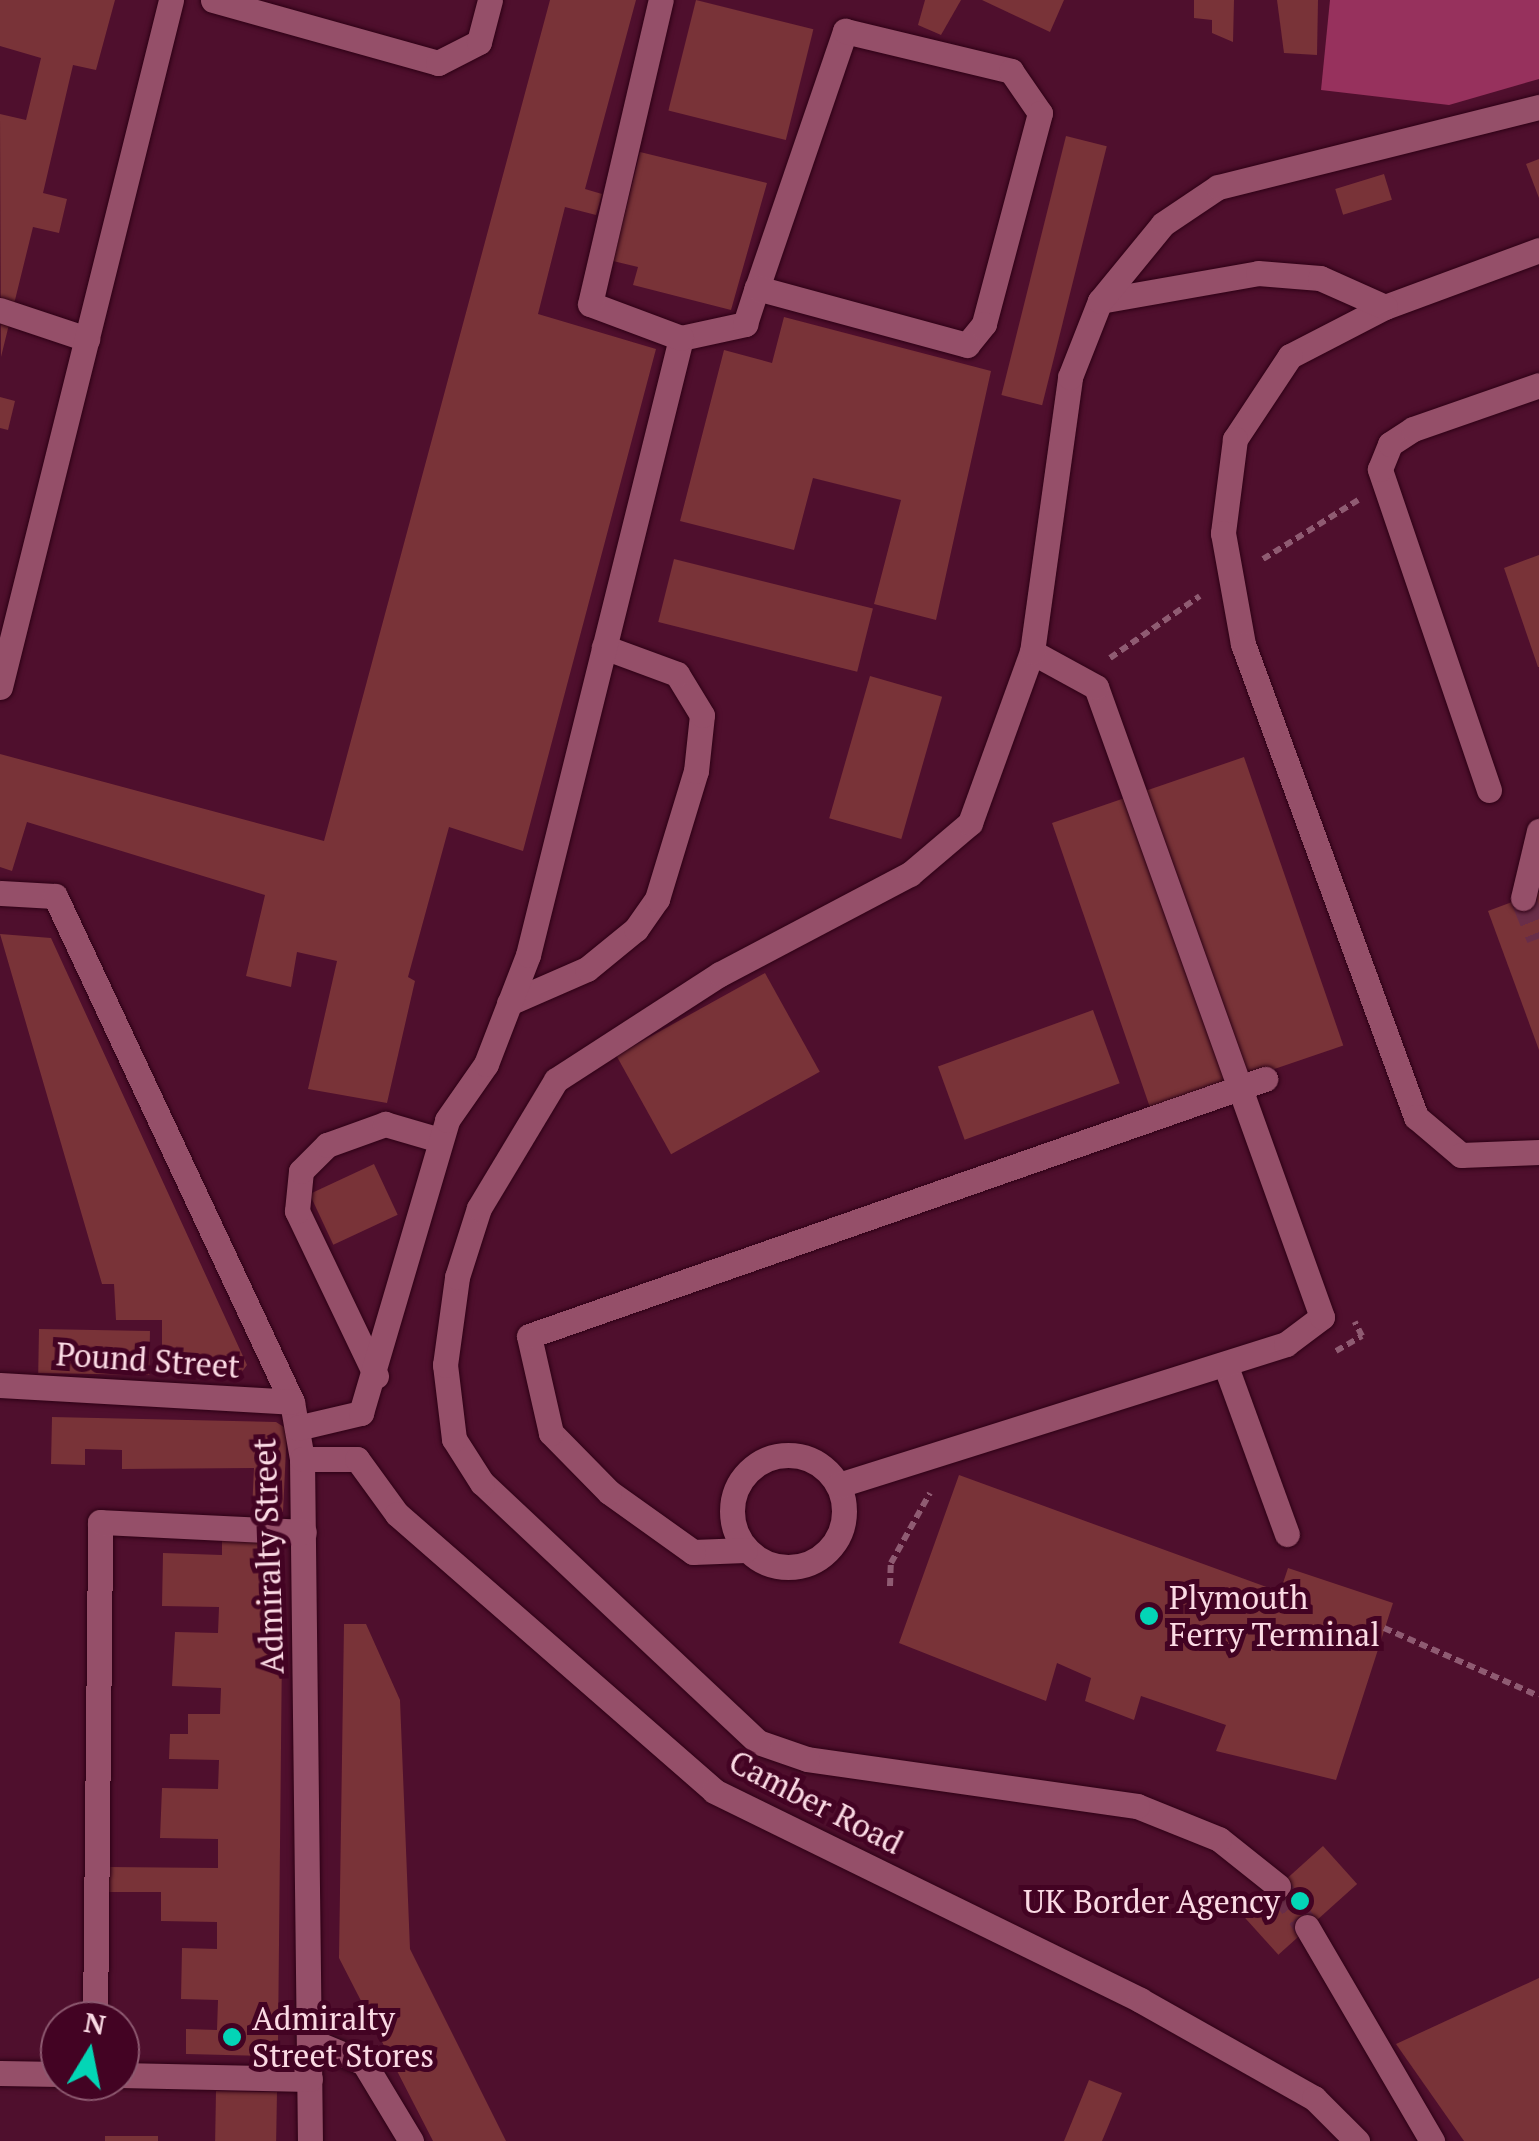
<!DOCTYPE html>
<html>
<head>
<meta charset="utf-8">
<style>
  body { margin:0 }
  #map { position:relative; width:1539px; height:2141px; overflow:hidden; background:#4f0f2d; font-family:"PT Serif",serif }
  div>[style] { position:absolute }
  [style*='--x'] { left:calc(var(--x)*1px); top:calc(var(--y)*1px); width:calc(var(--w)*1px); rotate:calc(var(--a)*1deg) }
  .forest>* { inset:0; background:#97315d }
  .building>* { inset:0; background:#793338; transform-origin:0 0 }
  .minor-tunnel>* { height:25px; margin-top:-12.5px; transform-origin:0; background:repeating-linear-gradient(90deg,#692d48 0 25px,transparent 0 37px) }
  .path>* { height:6px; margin-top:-3px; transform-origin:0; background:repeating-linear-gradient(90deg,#8f5b72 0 8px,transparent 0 13px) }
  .roads { filter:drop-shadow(0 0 2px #2d0015) drop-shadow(0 0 2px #2d0015) }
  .minor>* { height:25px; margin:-12.5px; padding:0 12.5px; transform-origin:12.5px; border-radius:12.5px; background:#954f69 }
  .minor>.ring { margin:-12.5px; padding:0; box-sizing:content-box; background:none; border:25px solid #954f69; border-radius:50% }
  .dots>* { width:28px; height:28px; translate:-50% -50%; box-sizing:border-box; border:5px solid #430323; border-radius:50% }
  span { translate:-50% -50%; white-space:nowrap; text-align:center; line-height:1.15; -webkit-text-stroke:10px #430323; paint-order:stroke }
  .street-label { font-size:32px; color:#fbdae4 }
  .poi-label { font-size:32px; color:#fbdae4 }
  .left { translate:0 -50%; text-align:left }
  .right { translate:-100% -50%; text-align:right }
  .north { position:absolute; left:40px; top:2001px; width:100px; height:100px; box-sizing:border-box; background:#430323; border:2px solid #8d5970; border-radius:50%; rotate:10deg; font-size:28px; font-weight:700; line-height:40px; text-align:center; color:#fbdae4 }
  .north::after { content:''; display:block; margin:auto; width:35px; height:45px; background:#03d5b6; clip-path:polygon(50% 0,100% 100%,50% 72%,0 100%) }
</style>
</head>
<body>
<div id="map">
  <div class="forest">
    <i style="clip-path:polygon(1330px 0,1539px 0,1539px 79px,1449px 105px,1321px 90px)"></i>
  </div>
  <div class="building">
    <i style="clip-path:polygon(0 0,115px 0,96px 70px,73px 65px,43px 193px,67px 199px,59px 233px,33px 227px,1px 357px,0 114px,26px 120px,41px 58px,0 46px)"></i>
    <i style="clip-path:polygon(550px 0,636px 0,585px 189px,602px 194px,596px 215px,565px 207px,538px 314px,656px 349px,523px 851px,449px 827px,408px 977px,415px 981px,387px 1103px,308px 1089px,337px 961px,297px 952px,291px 987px,246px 976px,265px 895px,27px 822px,12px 871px,0 867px,0 754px,324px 841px)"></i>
    <i style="left:696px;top:0;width:121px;height:114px;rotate:14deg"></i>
    <i style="clip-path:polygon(925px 0,961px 0,941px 35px,918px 25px)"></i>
    <i style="clip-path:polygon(982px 0,1064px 0,1050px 32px)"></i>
    <i style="clip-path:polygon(1194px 0,1234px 0,1233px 42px,1212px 33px,1212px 20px,1194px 18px)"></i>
    <i style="clip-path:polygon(1277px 0,1318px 0,1317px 55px,1284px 53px)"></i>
    <i style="left:1066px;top:136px;width:42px;height:267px;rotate:14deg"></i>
    <i style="clip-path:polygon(640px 152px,767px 183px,731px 310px,633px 285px,638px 267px,613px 261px)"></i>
    <i style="clip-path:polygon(1539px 159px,1539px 198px,1526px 164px)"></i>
    <i style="left:1384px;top:174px;width:27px;height:51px;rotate:73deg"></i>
    <i style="clip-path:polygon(784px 317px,991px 371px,936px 620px,874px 604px,901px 500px,813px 478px,794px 550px,680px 521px,724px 350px,772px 363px)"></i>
    <i style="clip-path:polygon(0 397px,15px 401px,8px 430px,0 428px)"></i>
    <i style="clip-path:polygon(1539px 555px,1539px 667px,1538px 667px,1504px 568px)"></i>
    <i style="left:674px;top:559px;width:205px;height:65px;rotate:14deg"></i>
    <i style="left:870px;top:676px;width:75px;height:148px;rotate:16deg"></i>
    <i style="left:1244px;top:757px;width:305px;height:203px;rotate:71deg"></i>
    <i style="clip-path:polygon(1539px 892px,1539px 1050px,1488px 911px)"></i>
    <i style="clip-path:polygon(0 934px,51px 938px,247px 1365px,241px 1373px,162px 1373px,162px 1320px,116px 1320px,114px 1284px,102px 1284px)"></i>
    <i style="left:765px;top:973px;width:113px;height:170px;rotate:61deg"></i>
    <i style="left:1093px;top:1010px;width:78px;height:165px;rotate:70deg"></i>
    <i style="left:374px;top:1164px;width:56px;height:71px;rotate:65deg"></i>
    <i style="left:39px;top:1329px;width:111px;height:44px;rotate:1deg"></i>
    <i style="clip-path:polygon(52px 1417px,276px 1422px,287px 1429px,283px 1512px,252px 1511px,254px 1468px,122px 1469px,122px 1450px,85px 1449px,85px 1465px,51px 1464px)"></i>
    <i style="clip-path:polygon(959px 1475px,1280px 1592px,1288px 1568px,1393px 1603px,1336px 1780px,1216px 1751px,1226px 1725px,1141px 1696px,1134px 1720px,1085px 1701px,1091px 1678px,1057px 1663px,1046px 1701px,899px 1643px)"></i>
    <i style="clip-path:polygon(222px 1539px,275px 1540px,283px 1548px,278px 2044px,268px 2056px,186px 2054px,186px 2029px,217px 2030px,218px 2000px,181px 1999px,182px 1948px,217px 1949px,217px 1922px,161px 1921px,161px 1892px,109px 1892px,109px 1867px,218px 1868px,218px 1839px,160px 1838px,162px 1788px,218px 1789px,219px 1760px,169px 1759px,170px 1734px,188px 1734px,188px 1714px,220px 1714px,221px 1688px,172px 1686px,175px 1632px,218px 1633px,219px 1607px,162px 1606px,163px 1553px,222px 1555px)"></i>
    <i style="clip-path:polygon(344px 1624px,366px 1624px,400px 1700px,410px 1949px,506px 2141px,433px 2141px,339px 1958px)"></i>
    <i style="left:1323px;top:1846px;width:51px;height:106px;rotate:48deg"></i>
    <i style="clip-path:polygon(1539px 1978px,1539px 2141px,1464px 2141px,1396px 2044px)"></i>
    <i style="clip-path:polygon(1089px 2080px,1122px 2093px,1102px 2141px,1064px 2141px)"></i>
    <i style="left:216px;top:2091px;width:61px;height:50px;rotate:1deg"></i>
    <i style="left:105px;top:2136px;width:53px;height:5px"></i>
  </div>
  <div class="minor-tunnel">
    <i style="--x:1523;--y:898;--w:43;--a:68.2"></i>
    <i style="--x:1278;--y:1886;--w:50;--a:54.7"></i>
  </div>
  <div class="path">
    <i style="--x:1263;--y:559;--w:112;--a:-31.8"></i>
    <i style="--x:1110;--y:658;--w:109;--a:-34.6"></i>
    <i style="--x:1336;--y:1351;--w:30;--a:-30"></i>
    <i style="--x:1362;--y:1336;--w:16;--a:-117"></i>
    <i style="--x:890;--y:1586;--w:23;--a:-88"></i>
    <i style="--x:891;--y:1563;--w:80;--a:-60.9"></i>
    <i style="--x:1384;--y:1628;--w:169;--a:23.7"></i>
  </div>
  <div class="roads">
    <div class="minor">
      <i style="--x:213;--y:0;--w:234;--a:15.6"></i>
      <i style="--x:438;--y:63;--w:46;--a:-27.1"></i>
      <i style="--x:479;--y:42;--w:43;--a:-75.3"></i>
      <i style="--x:1539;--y:250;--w:164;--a:159.7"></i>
      <i style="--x:1385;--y:307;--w:107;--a:152.7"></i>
      <i style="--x:1290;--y:356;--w:100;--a:123.5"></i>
      <i style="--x:1235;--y:439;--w:95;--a:97.3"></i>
      <i style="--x:1223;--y:533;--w:113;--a:79.8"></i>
      <i style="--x:1243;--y:644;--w:504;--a:69.91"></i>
      <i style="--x:1416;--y:1117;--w:59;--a:40.2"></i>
      <i style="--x:1461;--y:1155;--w:78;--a:-2.2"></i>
      <i style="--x:1100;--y:301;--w:160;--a:-10"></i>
      <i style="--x:1258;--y:273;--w:62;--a:4.6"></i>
      <i style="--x:1320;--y:278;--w:71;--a:24"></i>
      <i style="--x:0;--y:310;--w:92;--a:18.4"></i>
      <i style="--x:681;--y:338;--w:66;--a:-12.3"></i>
      <i style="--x:745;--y:324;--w:38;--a:-72"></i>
      <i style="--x:757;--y:288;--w:272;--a:-71.1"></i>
      <i style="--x:845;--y:31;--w:171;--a:13.5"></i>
      <i style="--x:1011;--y:71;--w:51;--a:55.4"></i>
      <i style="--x:1040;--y:113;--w:218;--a:104.9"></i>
      <i style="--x:984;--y:324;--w:27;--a:129"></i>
      <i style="--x:967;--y:345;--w:218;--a:-164.8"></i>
      <i style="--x:0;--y:687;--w:708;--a:-76.02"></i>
      <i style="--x:1489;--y:790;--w:339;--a:-108.8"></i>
      <i style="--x:1380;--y:469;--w:27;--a:-68"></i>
      <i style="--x:1390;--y:444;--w:27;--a:-33"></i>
      <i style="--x:1413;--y:429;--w:133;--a:-19.2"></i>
      <i style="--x:0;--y:893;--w:55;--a:3.1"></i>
      <i style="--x:55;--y:896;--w:559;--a:64.9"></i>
      <i style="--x:292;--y:1402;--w:58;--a:80"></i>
      <i style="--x:302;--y:1459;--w:682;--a:89.33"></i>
      <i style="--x:1523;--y:898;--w:69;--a:-76.6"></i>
      <i style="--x:509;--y:1003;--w:85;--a:-23.6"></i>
      <i style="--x:587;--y:969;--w:63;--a:-39.2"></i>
      <i style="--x:636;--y:929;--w:37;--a:-55"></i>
      <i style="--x:657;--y:899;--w:134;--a:-73.1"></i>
      <i style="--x:696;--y:771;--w:56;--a:-83.9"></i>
      <i style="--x:702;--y:715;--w:48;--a:-121.4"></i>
      <i style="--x:677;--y:674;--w:78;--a:-159.7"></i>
      <i style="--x:1225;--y:1364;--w:181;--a:70"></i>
      <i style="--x:376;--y:1376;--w:183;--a:-115.6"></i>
      <i style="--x:297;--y:1211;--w:40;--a:-84.3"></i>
      <i style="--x:301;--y:1171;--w:37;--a:-45"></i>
      <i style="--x:327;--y:1145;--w:62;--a:-19.9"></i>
      <i style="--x:385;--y:1124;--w:57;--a:16.2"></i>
      <i style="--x:0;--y:1385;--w:292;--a:3.3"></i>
      <i style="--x:297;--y:1428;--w:66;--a:-13.2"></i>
      <i style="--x:361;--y:1413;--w:305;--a:-73.6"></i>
      <i style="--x:447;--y:1120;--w:68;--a:-55.1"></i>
      <i style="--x:486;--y:1064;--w:117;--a:-68.9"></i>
      <i style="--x:528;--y:955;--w:636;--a:-76.07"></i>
      <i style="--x:681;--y:338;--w:97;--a:-159.5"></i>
      <i style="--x:590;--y:304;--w:312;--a:-76.9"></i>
      <i class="ring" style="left:732px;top:1455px;width:87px;height:87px"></i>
      <i style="--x:302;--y:1459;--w:55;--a:0"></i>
      <i style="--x:357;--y:1459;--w:68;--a:54"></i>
      <i style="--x:397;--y:1514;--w:421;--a:41.1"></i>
      <i style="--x:714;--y:1791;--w:475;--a:26.1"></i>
      <i style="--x:1140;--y:2000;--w:200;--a:29.4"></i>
      <i style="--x:1314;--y:2098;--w:61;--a:45"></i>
      <i style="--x:839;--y:1485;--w:469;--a:-17.5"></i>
      <i style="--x:1286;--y:1344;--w:45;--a:-36.9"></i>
      <i style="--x:1322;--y:1317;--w:669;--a:-109.73"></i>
      <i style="--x:1096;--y:687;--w:73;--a:-151.3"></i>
      <i style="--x:745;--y:1550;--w:52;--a:177.8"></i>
      <i style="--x:693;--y:1552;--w:103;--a:-144.5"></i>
      <i style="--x:609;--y:1492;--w:83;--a:-134.5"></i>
      <i style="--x:551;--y:1433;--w:99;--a:-102.8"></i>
      <i style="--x:529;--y:1336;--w:780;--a:-19.25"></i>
      <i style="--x:1278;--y:1886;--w:75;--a:-141.5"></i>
      <i style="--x:1219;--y:1839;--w:88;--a:-158.1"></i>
      <i style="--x:1137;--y:1806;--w:333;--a:-171.9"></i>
      <i style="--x:807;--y:1759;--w:52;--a:-160.9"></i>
      <i style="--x:758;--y:1742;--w:378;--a:-136.8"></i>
      <i style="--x:482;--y:1483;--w:52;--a:-122.5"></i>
      <i style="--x:454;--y:1439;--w:75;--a:-96.9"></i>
      <i style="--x:445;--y:1365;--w:89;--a:-82.2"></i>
      <i style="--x:457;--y:1277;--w:72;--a:-72.3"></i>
      <i style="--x:479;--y:1208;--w:149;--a:-59"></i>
      <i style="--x:556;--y:1080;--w:195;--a:-32.9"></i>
      <i style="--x:720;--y:974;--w:215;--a:-27.8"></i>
      <i style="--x:910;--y:874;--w:79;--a:-40.4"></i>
      <i style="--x:970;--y:823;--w:182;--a:-70.1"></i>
      <i style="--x:1032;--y:652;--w:278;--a:-82.1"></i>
      <i style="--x:1070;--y:377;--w:82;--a:-68.5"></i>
      <i style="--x:1100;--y:301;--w:99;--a:-50.7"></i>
      <i style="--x:1163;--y:224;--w:66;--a:-33.9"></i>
      <i style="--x:1218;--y:187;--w:331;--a:-14"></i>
      <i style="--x:1307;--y:1927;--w:248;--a:59.7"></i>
      <i style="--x:95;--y:2021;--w:499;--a:-89.4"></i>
      <i style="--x:100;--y:1522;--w:204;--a:2.8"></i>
      <i style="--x:311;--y:2041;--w:57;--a:22.5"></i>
      <i style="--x:364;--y:2063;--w:91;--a:58.9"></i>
      <i style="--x:0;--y:2073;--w:60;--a:1"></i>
      <i style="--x:120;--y:2075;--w:190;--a:1.2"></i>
    </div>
  </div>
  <div class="dots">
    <i style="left:1149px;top:1616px;background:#03d5b6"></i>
    <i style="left:1300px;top:1901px;background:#03d5b6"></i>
    <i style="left:232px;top:2037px;background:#03d5b6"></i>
  </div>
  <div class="street-label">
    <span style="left:148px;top:1360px;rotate:4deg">Pound Street</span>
    <span style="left:268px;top:1556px;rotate:-92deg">Admiralty Street</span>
    <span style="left:816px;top:1802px;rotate:27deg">Camber Road</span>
  </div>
  <div class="poi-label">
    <span class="left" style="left:1169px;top:1616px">Plymouth<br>Ferry Terminal</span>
    <span class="right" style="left:1280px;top:1901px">UK Border Agency</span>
    <span class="left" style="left:252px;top:2037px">Admiralty<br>Street Stores</span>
  </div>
  <div class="north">N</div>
</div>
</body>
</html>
